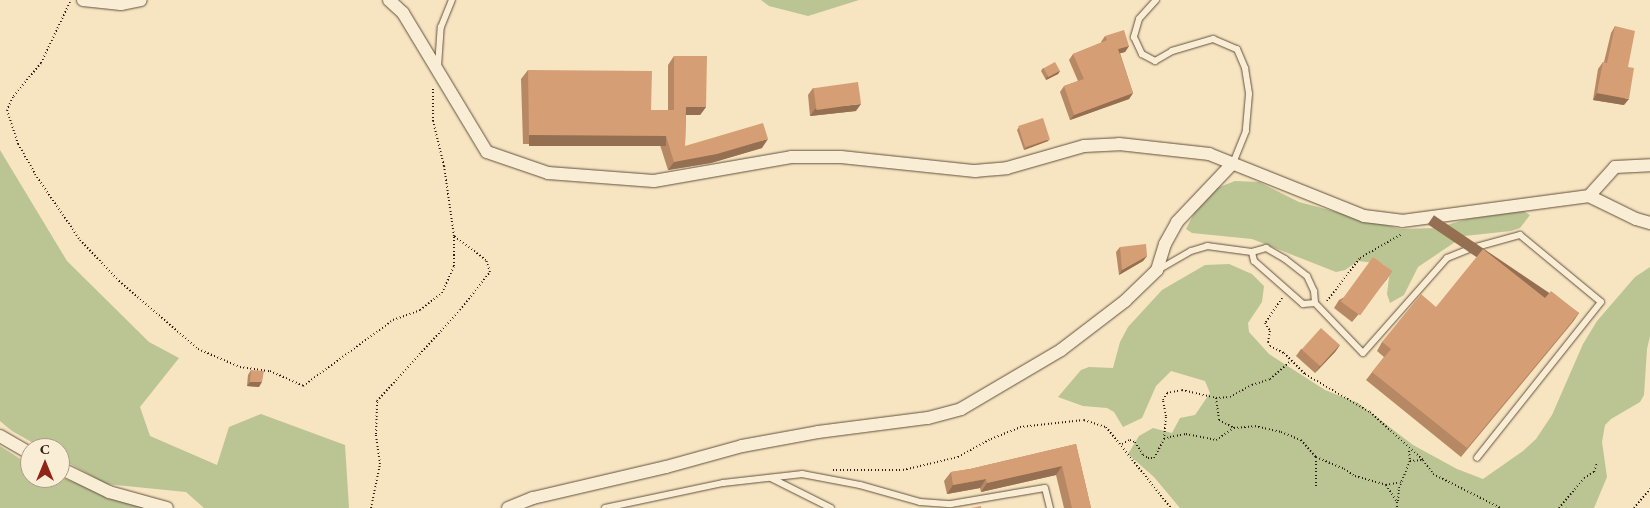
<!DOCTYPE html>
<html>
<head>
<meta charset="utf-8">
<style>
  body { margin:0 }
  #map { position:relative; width:1650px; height:508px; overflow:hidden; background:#f7e4c0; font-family:"EB Garamond",serif }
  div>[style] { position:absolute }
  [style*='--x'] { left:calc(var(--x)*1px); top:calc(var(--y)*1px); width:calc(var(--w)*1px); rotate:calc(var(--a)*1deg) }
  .green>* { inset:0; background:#bbc493 }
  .path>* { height:2px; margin-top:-1px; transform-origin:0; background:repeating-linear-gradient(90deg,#2f2013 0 1px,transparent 0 3.5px) }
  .roads { filter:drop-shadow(0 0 1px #61513e) drop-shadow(0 0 1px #61513e) }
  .lane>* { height:6px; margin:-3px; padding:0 3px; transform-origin:3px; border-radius:3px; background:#faedd6 }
  .street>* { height:12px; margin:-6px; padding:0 6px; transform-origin:6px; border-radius:6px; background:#faedd6 }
  .wall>* { inset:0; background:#b78864 }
  .shaded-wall>* { inset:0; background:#956f51; transform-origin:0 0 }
  .building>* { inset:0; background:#d59e74; transform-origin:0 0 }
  span { translate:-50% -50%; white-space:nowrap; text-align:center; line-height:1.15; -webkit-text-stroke:4.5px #faedd6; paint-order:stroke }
  .north { position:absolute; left:20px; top:438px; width:50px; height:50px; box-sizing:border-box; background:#faedd6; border:1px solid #a99b88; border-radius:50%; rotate:0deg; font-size:14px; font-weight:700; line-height:20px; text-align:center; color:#2f2013 }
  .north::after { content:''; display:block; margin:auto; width:18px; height:22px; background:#8f2418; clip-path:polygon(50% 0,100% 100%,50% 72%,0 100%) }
</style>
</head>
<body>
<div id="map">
  <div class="green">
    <i style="clip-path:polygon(761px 0,859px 0,808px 16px,769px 6px)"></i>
    <i style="clip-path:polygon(0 150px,67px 261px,149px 342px,179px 358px,140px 407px,150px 436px,217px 465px,229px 427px,261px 414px,345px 445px,349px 508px,204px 508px,186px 492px,106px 484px,60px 458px,60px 448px,42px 448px,12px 431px,0 421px)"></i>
    <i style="clip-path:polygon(1235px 181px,1259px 182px,1299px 202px,1401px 229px,1436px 228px,1468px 219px,1515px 212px,1523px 211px,1530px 215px,1520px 228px,1511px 231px,1464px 236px,1418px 267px,1404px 295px,1390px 303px,1387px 294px,1390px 270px,1383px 264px,1358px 261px,1345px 270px,1336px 272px,1252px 239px,1192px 233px,1186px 229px,1202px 198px,1209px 191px)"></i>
    <i style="clip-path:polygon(1229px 264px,1252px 274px,1264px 286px,1262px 302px,1248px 323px,1249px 332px,1269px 354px,1325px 390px,1358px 403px,1413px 445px,1457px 469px,1483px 479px,1523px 451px,1536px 439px,1552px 415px,1583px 344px,1597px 321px,1635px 277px,1650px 267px,1650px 336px,1647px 349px,1644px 395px,1640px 402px,1611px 419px,1605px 425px,1602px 442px,1607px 477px,1594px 508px,1180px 508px,1154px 477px,1128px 454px,1139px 436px,1153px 428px,1172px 433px,1180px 418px,1195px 415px,1210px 393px,1205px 381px,1171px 371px,1156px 386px,1142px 418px,1123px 427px,1114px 412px,1107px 408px,1083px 406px,1058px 397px,1081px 370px,1089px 367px,1113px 368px,1120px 342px,1128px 327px,1162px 290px,1205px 265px)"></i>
    <i style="clip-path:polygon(0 446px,30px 465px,30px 478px,60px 477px,146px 508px,0 508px)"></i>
  </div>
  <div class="path">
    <i style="--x:70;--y:2;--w:68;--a:115.4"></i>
    <i style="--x:41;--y:63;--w:44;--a:129.5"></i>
    <i style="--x:13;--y:97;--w:14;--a:115"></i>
    <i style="--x:7;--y:110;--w:36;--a:72"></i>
    <i style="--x:18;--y:144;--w:34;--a:60"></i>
    <i style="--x:35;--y:174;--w:80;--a:55.7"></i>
    <i style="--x:80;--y:240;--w:57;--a:46.4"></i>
    <i style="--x:119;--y:281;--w:104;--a:40.7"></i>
    <i style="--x:198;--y:349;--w:46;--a:23.2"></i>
    <i style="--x:240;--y:367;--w:30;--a:8"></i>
    <i style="--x:270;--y:371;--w:36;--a:24"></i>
    <i style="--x:303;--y:386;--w:112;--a:-36.3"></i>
    <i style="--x:393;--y:320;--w:29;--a:-20"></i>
    <i style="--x:420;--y:310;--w:28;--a:-38"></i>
    <i style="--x:442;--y:293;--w:30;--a:-66"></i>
    <i style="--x:454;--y:266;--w:30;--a:-90"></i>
    <i style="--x:1282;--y:298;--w:30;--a:124"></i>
    <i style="--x:1265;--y:323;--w:9;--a:58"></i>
    <i style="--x:1270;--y:331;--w:11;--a:100"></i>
    <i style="--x:1268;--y:342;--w:4;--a:63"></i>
    <i style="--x:1270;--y:346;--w:16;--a:27"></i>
    <i style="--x:1284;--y:353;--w:30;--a:45"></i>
    <i style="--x:1305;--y:374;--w:75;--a:30.3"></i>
    <i style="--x:1370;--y:412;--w:72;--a:42.2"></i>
    <i style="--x:1423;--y:460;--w:17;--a:54"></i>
    <i style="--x:1433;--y:474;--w:76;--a:26.6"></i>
    <i style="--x:1327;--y:301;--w:54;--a:-52.5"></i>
    <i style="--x:1360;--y:258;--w:48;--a:-29.7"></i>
    <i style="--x:1216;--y:398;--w:14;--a:-4"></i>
    <i style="--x:1230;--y:397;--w:25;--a:-29"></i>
    <i style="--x:1252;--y:385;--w:19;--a:-18"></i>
    <i style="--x:1270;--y:379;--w:28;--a:-41"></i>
    <i style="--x:1164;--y:439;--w:23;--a:-85"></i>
    <i style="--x:1166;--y:416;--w:16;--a:-101"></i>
    <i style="--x:1163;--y:400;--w:8;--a:-60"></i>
    <i style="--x:1167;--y:393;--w:15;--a:-11"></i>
    <i style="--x:1182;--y:390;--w:35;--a:13"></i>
    <i style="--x:1216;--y:398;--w:22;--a:82"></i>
    <i style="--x:1219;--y:420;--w:17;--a:28"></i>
    <i style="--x:1122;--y:444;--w:9;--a:-27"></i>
    <i style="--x:1130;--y:440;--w:5;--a:22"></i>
    <i style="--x:1135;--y:442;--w:15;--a:58"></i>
    <i style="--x:1143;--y:455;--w:6;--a:31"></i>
    <i style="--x:1148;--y:458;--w:6;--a:0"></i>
    <i style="--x:1154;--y:458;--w:21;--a:-62"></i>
    <i style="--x:1164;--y:439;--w:6;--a:-18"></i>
    <i style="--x:1170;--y:437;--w:16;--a:-11"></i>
    <i style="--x:1186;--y:434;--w:31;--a:11"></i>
    <i style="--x:1216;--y:440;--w:22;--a:-34"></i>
    <i style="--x:1234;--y:428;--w:21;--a:-5"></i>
    <i style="--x:1255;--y:426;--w:27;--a:13"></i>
    <i style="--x:1281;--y:432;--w:22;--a:22"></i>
    <i style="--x:1301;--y:440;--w:23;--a:49"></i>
    <i style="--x:1316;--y:457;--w:30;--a:23"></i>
    <i style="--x:1344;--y:469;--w:13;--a:32"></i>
    <i style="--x:1355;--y:476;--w:32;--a:16"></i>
    <i style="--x:1386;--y:485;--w:20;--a:57"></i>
    <i style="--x:1397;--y:502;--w:6;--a:90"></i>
    <i style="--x:1409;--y:451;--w:10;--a:84"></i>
    <i style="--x:1410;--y:461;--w:13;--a:-4"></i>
    <i style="--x:833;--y:470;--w:70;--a:0"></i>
    <i style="--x:903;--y:470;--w:57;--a:-13.3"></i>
    <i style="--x:958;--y:457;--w:38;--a:-29"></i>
    <i style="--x:991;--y:439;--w:31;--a:-22"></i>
    <i style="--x:1020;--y:427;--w:64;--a:-6.2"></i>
    <i style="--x:1084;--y:420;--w:23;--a:18"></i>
    <i style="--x:1106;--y:427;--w:104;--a:51.3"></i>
    <i style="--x:1386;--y:485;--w:15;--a:-11"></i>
    <i style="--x:1316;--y:486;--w:29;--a:-90"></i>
    <i style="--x:1398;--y:501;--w:13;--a:-86"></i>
    <i style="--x:1399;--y:488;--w:29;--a:-68"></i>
    <i style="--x:371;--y:508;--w:45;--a:-78.4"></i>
    <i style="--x:380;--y:464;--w:30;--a:-98"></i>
    <i style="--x:376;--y:434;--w:33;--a:-88"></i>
    <i style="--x:377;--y:401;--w:123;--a:-47.6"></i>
    <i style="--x:460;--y:310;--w:48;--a:-51.7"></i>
    <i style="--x:490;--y:272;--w:13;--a:-108"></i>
    <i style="--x:486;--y:260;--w:40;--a:-143"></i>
    <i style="--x:454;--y:236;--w:71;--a:-98.1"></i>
    <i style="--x:444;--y:166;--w:46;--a:-103.7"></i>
    <i style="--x:433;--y:121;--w:34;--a:-90"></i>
    <i style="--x:1559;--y:508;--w:39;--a:-50"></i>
    <i style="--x:1584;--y:478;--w:12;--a:-31"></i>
    <i style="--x:1594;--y:472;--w:9;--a:-72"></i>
    <i style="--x:1634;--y:508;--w:25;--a:-50"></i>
  </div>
  <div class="roads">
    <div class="lane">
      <i style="--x:1156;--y:0;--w:25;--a:132"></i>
      <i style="--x:1139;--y:19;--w:19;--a:106"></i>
      <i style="--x:1134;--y:37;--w:19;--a:65"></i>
      <i style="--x:1142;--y:54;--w:15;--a:28"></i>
      <i style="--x:1155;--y:61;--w:20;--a:-30"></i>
      <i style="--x:1172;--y:51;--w:43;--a:-16.3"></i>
      <i style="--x:1213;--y:39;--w:26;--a:23"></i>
      <i style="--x:1237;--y:49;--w:21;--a:67"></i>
      <i style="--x:1245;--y:68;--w:26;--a:81"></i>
      <i style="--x:1249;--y:94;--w:37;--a:95"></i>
      <i style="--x:1246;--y:131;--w:35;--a:112"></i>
      <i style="--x:438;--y:66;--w:39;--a:-86"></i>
      <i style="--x:441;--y:27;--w:29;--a:-68"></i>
      <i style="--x:1158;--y:270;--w:38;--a:-30"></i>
      <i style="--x:1191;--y:251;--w:17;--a:-17"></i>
      <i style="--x:1207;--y:246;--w:45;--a:7.6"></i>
      <i style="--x:1252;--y:252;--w:15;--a:-16"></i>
      <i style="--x:1266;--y:248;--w:22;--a:30"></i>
      <i style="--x:1285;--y:259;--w:28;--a:38"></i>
      <i style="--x:1307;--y:276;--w:17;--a:65"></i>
      <i style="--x:1314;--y:291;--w:12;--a:85"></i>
      <i style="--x:1315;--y:303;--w:12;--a:175"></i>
      <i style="--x:1303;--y:304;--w:65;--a:-138.7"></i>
      <i style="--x:1254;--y:261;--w:9;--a:-103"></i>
      <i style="--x:1315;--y:303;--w:69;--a:46.2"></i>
      <i style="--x:1363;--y:353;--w:127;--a:-48.5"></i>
      <i style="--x:1447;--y:258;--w:24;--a:-22"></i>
      <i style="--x:1469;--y:249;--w:53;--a:-15.4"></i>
      <i style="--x:1520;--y:235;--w:105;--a:39.6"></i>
      <i style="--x:1601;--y:302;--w:199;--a:128.5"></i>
      <i style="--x:771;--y:478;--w:67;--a:26.6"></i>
      <i style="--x:605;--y:508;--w:121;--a:-12"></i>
      <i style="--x:723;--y:483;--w:80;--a:-6.5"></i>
      <i style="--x:802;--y:474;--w:59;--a:10.7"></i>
      <i style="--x:860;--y:485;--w:62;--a:15.8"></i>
      <i style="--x:920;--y:502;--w:31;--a:4"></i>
      <i style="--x:951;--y:504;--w:95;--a:-9.7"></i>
      <i style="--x:1045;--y:488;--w:21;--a:76"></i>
    </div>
    <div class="street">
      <i style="--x:83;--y:0;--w:38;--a:6"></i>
      <i style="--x:121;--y:4;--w:20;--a:-11"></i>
      <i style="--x:389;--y:0;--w:19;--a:43"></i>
      <i style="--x:403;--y:13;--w:162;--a:58.9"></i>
      <i style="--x:487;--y:152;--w:65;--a:19"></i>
      <i style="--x:548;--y:173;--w:106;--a:4.3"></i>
      <i style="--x:654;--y:181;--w:139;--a:-9.9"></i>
      <i style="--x:791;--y:157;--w:50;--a:0"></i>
      <i style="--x:841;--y:157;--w:135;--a:6"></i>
      <i style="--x:975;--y:171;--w:32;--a:-5"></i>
      <i style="--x:1007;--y:168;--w:80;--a:-15.9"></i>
      <i style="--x:1084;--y:146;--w:35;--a:-3"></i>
      <i style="--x:1119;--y:144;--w:91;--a:6.3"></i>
      <i style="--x:1209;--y:154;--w:167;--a:21.8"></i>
      <i style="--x:1364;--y:216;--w:38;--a:7"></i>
      <i style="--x:1402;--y:221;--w:189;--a:-7.6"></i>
      <i style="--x:1589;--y:196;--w:52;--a:26.1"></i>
      <i style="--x:1636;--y:219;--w:15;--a:16"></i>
      <i style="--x:1589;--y:196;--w:39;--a:-48"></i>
      <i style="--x:1615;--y:167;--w:35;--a:-3"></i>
      <i style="--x:0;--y:436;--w:34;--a:30"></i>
      <i style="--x:60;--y:468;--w:55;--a:26.1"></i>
      <i style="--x:109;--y:492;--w:60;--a:15.4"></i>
      <i style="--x:508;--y:508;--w:27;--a:-22"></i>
      <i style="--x:533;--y:498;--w:137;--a:-13.1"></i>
      <i style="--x:666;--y:467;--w:79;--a:-15.4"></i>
      <i style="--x:742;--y:446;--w:77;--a:-10.4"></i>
      <i style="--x:818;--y:432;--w:111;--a:-7.3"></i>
      <i style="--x:928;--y:418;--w:34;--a:-15"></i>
      <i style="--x:961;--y:409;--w:116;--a:-30.5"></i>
      <i style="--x:1061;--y:350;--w:81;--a:-37.4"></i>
      <i style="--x:1125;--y:301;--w:45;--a:-44.1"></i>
      <i style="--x:1157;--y:270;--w:27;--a:-73"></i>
      <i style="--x:1165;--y:244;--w:25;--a:-61"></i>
      <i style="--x:1177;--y:222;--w:81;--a:-46.5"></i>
    </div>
  </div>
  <div class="wall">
    <i style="clip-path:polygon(1615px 26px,1628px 67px,1624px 105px,1593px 100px,1598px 69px,1603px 62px,1604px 62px,1611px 33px)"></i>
    <i style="clip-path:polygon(1105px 36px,1129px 46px,1125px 52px,1120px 53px,1133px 93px,1129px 99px,1070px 120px,1060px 92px,1064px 86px,1078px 81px,1069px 60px,1073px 54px,1101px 43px,1101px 42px)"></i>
    <i style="clip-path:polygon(674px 56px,706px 107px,700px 115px,686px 115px,685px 146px,762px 148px,711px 163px,668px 170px,660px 145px,523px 144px,521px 79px,528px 70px,651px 110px,668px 110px,668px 65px)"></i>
    <i style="clip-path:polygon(1043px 68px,1060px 71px,1058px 74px,1046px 80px,1041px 71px)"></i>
    <i style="clip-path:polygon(813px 88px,856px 111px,810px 116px,808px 95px)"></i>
    <i style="clip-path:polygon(1019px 127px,1048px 141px,1024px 150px,1017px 130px)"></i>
    <i style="clip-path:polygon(1120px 247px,1147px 256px,1143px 261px,1119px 275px,1116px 252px)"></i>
    <i style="clip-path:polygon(1392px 271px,1352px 322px,1334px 308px,1339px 300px)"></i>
    <i style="clip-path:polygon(1436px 307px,1573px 322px,1461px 457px,1366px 380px,1384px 357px,1377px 351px,1382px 342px)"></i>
    <i style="clip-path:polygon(1340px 345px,1335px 352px,1315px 373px,1296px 356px,1301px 349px)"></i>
    <i style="clip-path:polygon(251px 370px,259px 387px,247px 386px,248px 375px)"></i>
    <i style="clip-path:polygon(1076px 444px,1091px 508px,1064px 508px,1056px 475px,981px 492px,980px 488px,947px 494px,944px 481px,951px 472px,970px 469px)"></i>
  </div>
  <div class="shaded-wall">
    <i style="clip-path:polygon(1129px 46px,1125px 52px,1114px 55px,1118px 49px)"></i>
    <i style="clip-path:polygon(1060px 71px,1058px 74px,1046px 80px,1047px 77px)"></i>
    <i style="clip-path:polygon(1133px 93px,1129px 99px,1070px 120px,1074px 115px)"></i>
    <i style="clip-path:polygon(1597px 93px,1629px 99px,1624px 105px,1593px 100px)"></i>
    <i style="clip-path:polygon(861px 104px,856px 111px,810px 116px,815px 109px)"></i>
    <i style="clip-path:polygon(686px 107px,706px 107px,700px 115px,680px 115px)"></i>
    <i style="left:529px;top:135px;width:137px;height:11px"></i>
    <i style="clip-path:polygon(768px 139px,762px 148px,711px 163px,668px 170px,674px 162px)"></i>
    <i style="clip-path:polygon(1050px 139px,1048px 141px,1024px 150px,1026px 148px)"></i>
    <i style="clip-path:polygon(1147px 256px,1143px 261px,1119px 275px,1122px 270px)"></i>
    <i style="clip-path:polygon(1392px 271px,1387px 279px,1352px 322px,1357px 315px)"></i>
    <i style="left:1579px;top:313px;width:11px;height:175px;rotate:124deg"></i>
    <i style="clip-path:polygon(1340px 345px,1335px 352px,1315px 373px,1320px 366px)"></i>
    <i style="clip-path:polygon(250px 382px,262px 382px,259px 387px,247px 386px)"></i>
    <i style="clip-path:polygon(1062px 466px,1056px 475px,981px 492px,987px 483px)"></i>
    <i style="clip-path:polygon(986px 479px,980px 488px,947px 494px,953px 485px)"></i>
  </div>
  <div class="building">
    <i style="clip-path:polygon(1615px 26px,1635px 31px,1628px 67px,1634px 68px,1629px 99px,1597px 93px,1603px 62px,1607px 63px)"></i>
    <i style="clip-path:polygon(1124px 30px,1129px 46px,1118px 49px,1133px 93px,1074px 115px,1064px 86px,1084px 79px,1073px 54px,1107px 40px,1105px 36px)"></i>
    <i style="clip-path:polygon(674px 56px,707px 56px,706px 107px,686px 107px,685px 146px,763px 123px,768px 139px,717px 154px,674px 162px,666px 136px,529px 135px,528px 70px,652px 71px,651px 110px,674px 110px)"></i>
    <i style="left:1055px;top:62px;width:10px;height:13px;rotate:61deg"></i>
    <i style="left:858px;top:82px;width:22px;height:45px;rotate:82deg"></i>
    <i style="left:1043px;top:118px;width:22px;height:26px;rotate:72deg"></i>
    <i style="clip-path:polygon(1146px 244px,1147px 256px,1122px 270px,1120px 247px)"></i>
    <i style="clip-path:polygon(1483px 249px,1545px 298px,1551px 291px,1579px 313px,1467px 448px,1372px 372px,1391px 349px,1382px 342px,1421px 294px,1436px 307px)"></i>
    <i style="left:1373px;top:257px;width:24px;height:55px;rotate:36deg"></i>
    <i style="left:1321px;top:328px;width:25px;height:29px;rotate:42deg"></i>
    <i style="clip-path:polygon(251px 370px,264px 371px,262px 382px,250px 382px)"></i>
    <i style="clip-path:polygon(1076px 444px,1091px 508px,1072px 508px,1062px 466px,987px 483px,986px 479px,953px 485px,951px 472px,970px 469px)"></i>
    <i style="clip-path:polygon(981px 506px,981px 508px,971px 508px)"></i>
  </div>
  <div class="north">С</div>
</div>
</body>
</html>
